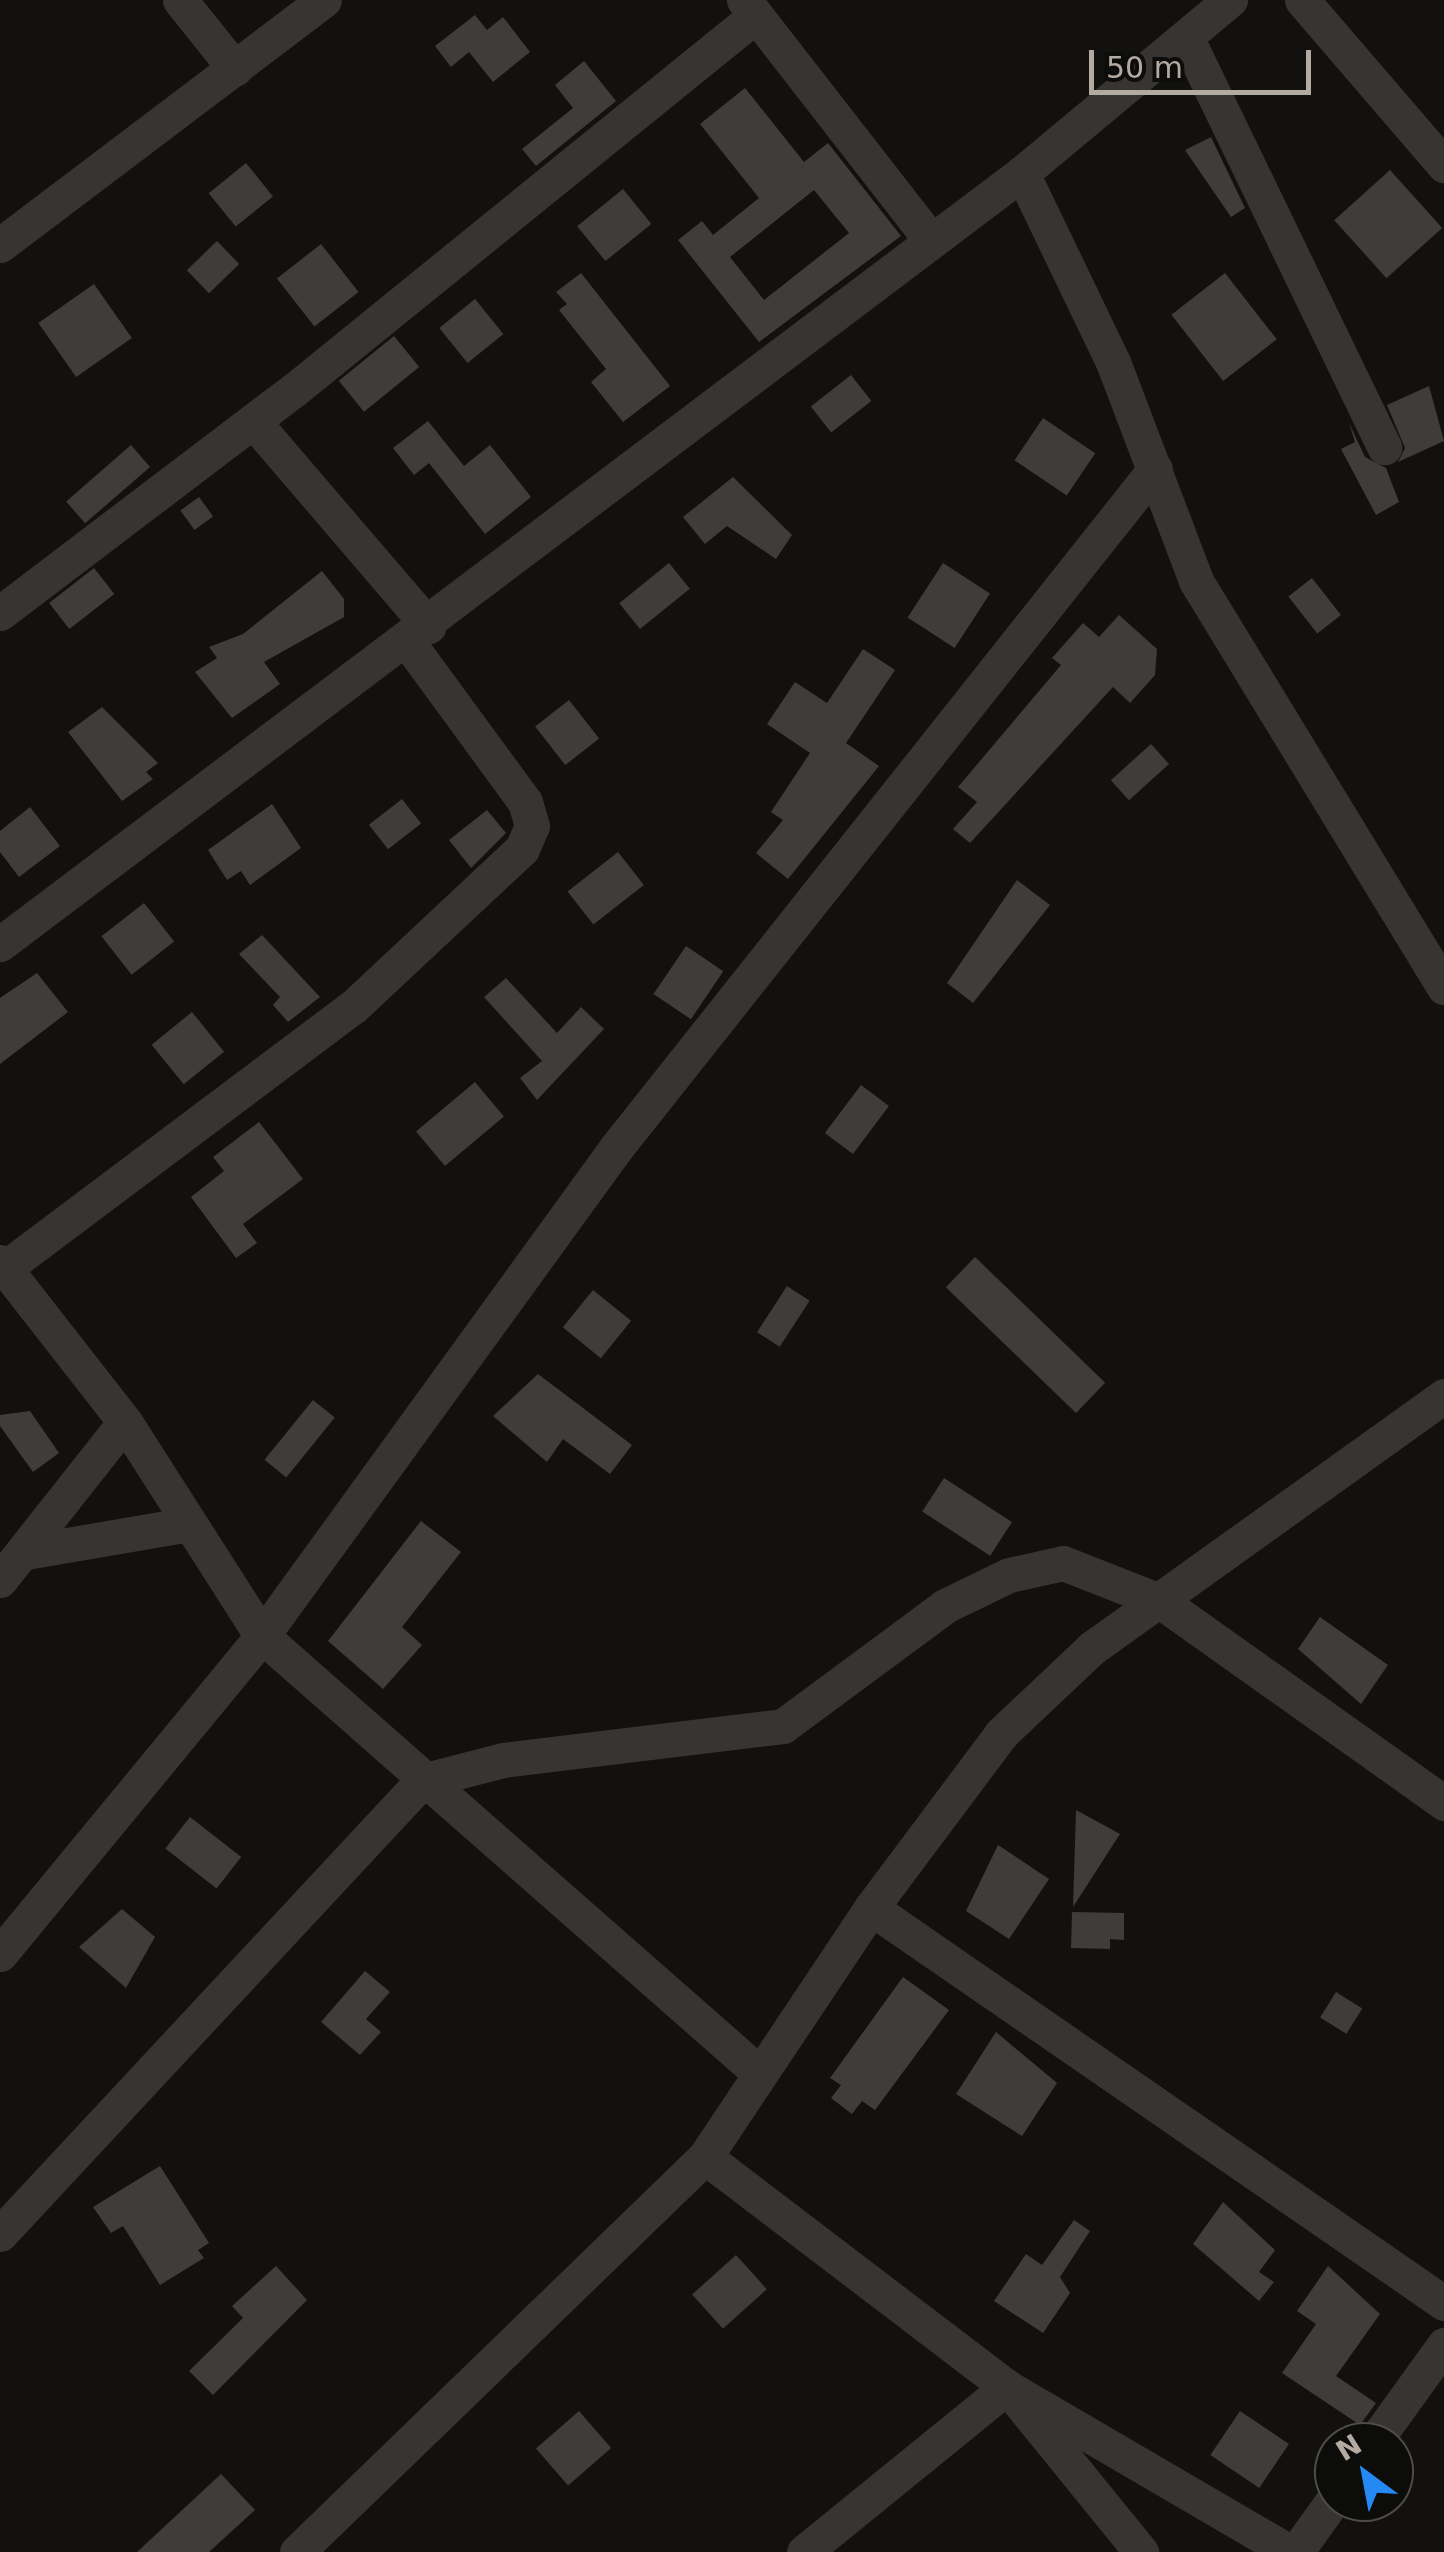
<!DOCTYPE html>
<html>
<head>
<meta charset="utf-8">
<style>
  body { margin:0 }
  #map { position:relative; width:1444px; height:2552px; overflow:hidden; background:#121110; font-family:"DejaVu Sans",sans-serif }
  div>[style] { position:absolute }
  [style*='--x'] { left:calc(var(--x)*1px); top:calc(var(--y)*1px); width:calc(var(--w)*1px); rotate:calc(var(--a)*1deg) }
  .building>* { inset:0; background:#3f3d3a; transform-origin:0 0 }
  .street>* { height:35px; margin:-17.5px; padding:0 17.5px; transform-origin:17.5px; border-radius:17.5px; background:#373531 }
  span { translate:-50% -50%; white-space:nowrap; text-align:center; line-height:1.15; -webkit-text-stroke:8px #0c0c0b; paint-order:stroke }
  .north { position:absolute; left:1314px; top:2422px; width:100px; height:100px; box-sizing:border-box; background:#0c0c0b; border:2px solid #4f4c47; border-radius:50%; rotate:328deg; font-size:28px; font-weight:700; line-height:40px; text-align:center; color:#b3aba1 }
  .north::after { content:''; display:block; margin:auto; width:35px; height:45px; background:#2589f4; clip-path:polygon(50% 0,100% 100%,50% 72%,0 100%) }
  .scale { position:absolute; left:1089px; top:50px; width:222px; height:45px; box-sizing:border-box; border:5px solid #b3aba1; border-top:0; padding-left:12px; font-size:30px; line-height:35px; white-space:nowrap; color:#b3aba1; -webkit-text-stroke:8px #0c0c0b; paint-order:stroke }
</style>
</head>
<body>
<div id="map">
  <div class="building">
    <i style="clip-path:polygon(475px 15px,487px 30px,503px 17px,530px 52px,493px 82px,469px 52px,451px 67px,435px 46px)"></i>
    <i style="clip-path:polygon(584px 61px,616px 101px,536px 166px,522px 149px,573px 108px,555px 85px)"></i>
    <i style="clip-path:polygon(evenodd,745px 88px,804px 162px,828px 143px,901px 236px,759px 342px,678px 240px,702px 221px,713px 235px,759px 198px,700px 124px,745px 88px,814px 190px,849px 233px,764px 300px,730px 257px,814px 190px)"></i>
    <i style="clip-path:polygon(1211px 137px,1245px 208px,1231px 217px,1185px 150px)"></i>
    <i style="left:246px;top:163px;width:43px;height:48px;rotate:51deg"></i>
    <i style="left:1390px;top:170px;width:78px;height:75px;rotate:48deg"></i>
    <i style="left:623px;top:189px;width:45px;height:59px;rotate:51deg"></i>
    <i style="left:217px;top:241px;width:32px;height:42px;rotate:46deg"></i>
    <i style="left:321px;top:244px;width:61px;height:56px;rotate:52deg"></i>
    <i style="clip-path:polygon(581px 273px,670px 386px,623px 422px,591px 382px,606px 369px,559px 310px,567px 304px,556px 292px)"></i>
    <i style="left:1225px;top:273px;width:84px;height:68px;rotate:52deg"></i>
    <i style="left:94px;top:284px;width:66px;height:68px;rotate:55deg"></i>
    <i style="left:475px;top:299px;width:45px;height:46px;rotate:51deg"></i>
    <i style="left:394px;top:336px;width:40px;height:71px;rotate:51deg"></i>
    <i style="left:851px;top:375px;width:33px;height:51px;rotate:52deg"></i>
    <i style="clip-path:polygon(1429px 386px,1444px 441px,1398px 462px,1405px 448px,1387px 405px)"></i>
    <i style="left:1043px;top:418px;width:63px;height:51px;rotate:34deg"></i>
    <i style="clip-path:polygon(428px 421px,464px 466px,490px 445px,531px 497px,485px 534px,429px 463px,414px 475px,393px 448px)"></i>
    <i style="clip-path:polygon(1349px 423px,1365px 457px,1386px 468px,1399px 502px,1376px 515px,1341px 449px,1355px 442px)"></i>
    <i style="left:131px;top:445px;width:29px;height:86px;rotate:49deg"></i>
    <i style="clip-path:polygon(733px 477px,792px 535px,776px 559px,727px 526px,705px 544px,683px 517px)"></i>
    <i style="left:199px;top:497px;width:24px;height:23px;rotate:54deg"></i>
    <i style="left:669px;top:563px;width:33px;height:64px;rotate:51deg"></i>
    <i style="left:943px;top:563px;width:56px;height:65px;rotate:33deg"></i>
    <i style="left:94px;top:568px;width:33px;height:57px;rotate:52deg"></i>
    <i style="clip-path:polygon(322px 571px,344px 599px,344px 617px,264px 662px,280px 684px,232px 718px,195px 672px,217px 658px,209px 647px,243px 634px)"></i>
    <i style="left:1312px;top:578px;width:47px;height:30px;rotate:52deg"></i>
    <i style="clip-path:polygon(1119px 615px,1157px 649px,1155px 675px,1130px 703px,1113px 687px,970px 843px,953px 829px,977px 802px,958px 787px,1061px 665px,1052px 658px,1083px 623px,1099px 637px)"></i>
    <i style="clip-path:polygon(863px 649px,895px 670px,846px 743px,879px 766px,788px 879px,756px 853px,783px 820px,771px 812px,810px 753px,767px 724px,795px 682px,827px 703px)"></i>
    <i style="left:569px;top:700px;width:49px;height:43px;rotate:52deg"></i>
    <i style="clip-path:polygon(102px 707px,158px 763px,146px 772px,153px 779px,122px 801px,68px 732px)"></i>
    <i style="left:1151px;top:744px;width:27px;height:54px;rotate:48deg"></i>
    <i style="left:402px;top:799px;width:31px;height:42px;rotate:52deg"></i>
    <i style="clip-path:polygon(272px 804px,301px 848px,250px 885px,241px 871px,227px 880px,208px 850px)"></i>
    <i style="clip-path:polygon(30px 807px,60px 846px,19px 877px,0 852px,0 831px)"></i>
    <i style="clip-path:polygon(487px 810px,506px 833px,471px 868px,449px 840px)"></i>
    <i style="left:618px;top:852px;width:42px;height:64px;rotate:52deg"></i>
    <i style="clip-path:polygon(1017px 880px,1050px 905px,973px 1003px,947px 983px)"></i>
    <i style="left:144px;top:903px;width:49px;height:54px;rotate:52deg"></i>
    <i style="clip-path:polygon(262px 935px,320px 997px,288px 1022px,273px 1005px,280px 997px,239px 954px)"></i>
    <i style="left:686px;top:946px;width:45px;height:58px;rotate:34deg"></i>
    <i style="clip-path:polygon(37px 973px,68px 1012px,0 1064px,0 998px)"></i>
    <i style="clip-path:polygon(506px 978px,557px 1033px,581px 1007px,604px 1029px,537px 1100px,520px 1078px,542px 1061px,484px 997px)"></i>
    <i style="left:192px;top:1012px;width:51px;height:52px;rotate:51deg"></i>
    <i style="left:475px;top:1082px;width:45px;height:77px;rotate:50deg"></i>
    <i style="left:861px;top:1085px;width:35px;height:60px;rotate:37deg"></i>
    <i style="clip-path:polygon(259px 1122px,303px 1179px,243px 1224px,257px 1243px,236px 1258px,191px 1197px,224px 1171px,213px 1157px)"></i>
    <i style="left:975px;top:1257px;width:181px;height:42px;rotate:44deg"></i>
    <i style="left:787px;top:1286px;width:27px;height:55px;rotate:33deg"></i>
    <i style="left:593px;top:1290px;width:49px;height:48px;rotate:39deg"></i>
    <i style="clip-path:polygon(538px 1374px,632px 1445px,610px 1474px,563px 1439px,547px 1462px,493px 1416px)"></i>
    <i style="left:313px;top:1400px;width:28px;height:77px;rotate:39deg"></i>
    <i style="clip-path:polygon(30px 1411px,59px 1453px,33px 1472px,0 1426px,0 1415px)"></i>
    <i style="left:944px;top:1478px;width:81px;height:40px;rotate:33deg"></i>
    <i style="clip-path:polygon(421px 1521px,461px 1552px,402px 1627px,422px 1645px,383px 1689px,328px 1641px)"></i>
    <i style="clip-path:polygon(1320px 1617px,1388px 1665px,1361px 1704px,1298px 1649px)"></i>
    <i style="clip-path:polygon(1076px 1810px,1120px 1834px,1073px 1907px)"></i>
    <i style="left:190px;top:1817px;width:65px;height:40px;rotate:38deg"></i>
    <i style="clip-path:polygon(998px 1845px,1049px 1879px,1009px 1939px,966px 1911px)"></i>
    <i style="clip-path:polygon(122px 1909px,155px 1937px,126px 1988px,79px 1947px)"></i>
    <i style="clip-path:polygon(1072px 1912px,1124px 1913px,1124px 1940px,1110px 1939px,1110px 1949px,1071px 1948px)"></i>
    <i style="clip-path:polygon(365px 1971px,390px 1992px,366px 2019px,381px 2032px,360px 2055px,321px 2022px)"></i>
    <i style="clip-path:polygon(903px 1977px,949px 2010px,875px 2110px,862px 2101px,852px 2114px,831px 2098px,841px 2085px,830px 2078px)"></i>
    <i style="left:1336px;top:1992px;width:31px;height:30px;rotate:32deg"></i>
    <i style="clip-path:polygon(996px 2032px,1057px 2083px,1022px 2136px,956px 2094px)"></i>
    <i style="clip-path:polygon(160px 2166px,209px 2243px,198px 2250px,204px 2258px,160px 2285px,123px 2226px,111px 2233px,93px 2207px)"></i>
    <i style="clip-path:polygon(1223px 2202px,1275px 2250px,1259px 2272px,1274px 2282px,1259px 2301px,1193px 2244px)"></i>
    <i style="clip-path:polygon(1074px 2220px,1090px 2231px,1060px 2277px,1070px 2293px,1043px 2333px,994px 2301px,1026px 2254px,1042px 2265px)"></i>
    <i style="left:736px;top:2255px;width:46px;height:59px;rotate:48deg"></i>
    <i style="clip-path:polygon(276px 2266px,307px 2300px,213px 2395px,189px 2371px,243px 2318px,232px 2306px)"></i>
    <i style="clip-path:polygon(1328px 2266px,1380px 2314px,1336px 2376px,1376px 2403px,1360px 2425px,1282px 2373px,1316px 2324px,1297px 2311px)"></i>
    <i style="left:579px;top:2411px;width:49px;height:57px;rotate:49deg"></i>
    <i style="left:1240px;top:2411px;width:59px;height:53px;rotate:34deg"></i>
    <i style="clip-path:polygon(221px 2474px,255px 2510px,209px 2552px,137px 2552px)"></i>
  </div>
  <div class="street">
    <i style="--x:180;--y:0;--w:88;--a:51.4"></i>
    <i style="--x:744;--y:0;--w:304;--a:52.1"></i>
    <i style="--x:1302;--y:0;--w:218;--a:49.3"></i>
    <i style="--x:1189;--y:43;--w:449;--a:64.2"></i>
    <i style="--x:1022;--y:173;--w:210;--a:64.3"></i>
    <i style="--x:1113;--y:362;--w:234;--a:69.2"></i>
    <i style="--x:1196;--y:581;--w:476;--a:58.6"></i>
    <i style="--x:0;--y:245;--w:406;--a:-37.1"></i>
    <i style="--x:253;--y:421;--w:270;--a:49.4"></i>
    <i style="--x:0;--y:613;--w:369;--a:-37.2"></i>
    <i style="--x:294;--y:390;--w:594;--a:-39.05"></i>
    <i style="--x:0;--y:944;--w:1280;--a:-37.03"></i>
    <i style="--x:1022;--y:173;--w:271;--a:-39.8"></i>
    <i style="--x:0;--y:1262;--w:203;--a:52"></i>
    <i style="--x:125;--y:1422;--w:254;--a:57.4"></i>
    <i style="--x:262;--y:1636;--w:659;--a:41.31"></i>
    <i style="--x:5;--y:1268;--w:435;--a:-36.9"></i>
    <i style="--x:353;--y:1007;--w:231;--a:-43.1"></i>
    <i style="--x:522;--y:849;--w:25;--a:-67"></i>
    <i style="--x:532;--y:826;--w:25;--a:-106"></i>
    <i style="--x:525;--y:802;--w:198;--a:-126.2"></i>
    <i style="--x:26;--y:1552;--w:166;--a:-9.7"></i>
    <i style="--x:0;--y:1580;--w:201;--a:-51.7"></i>
    <i style="--x:871;--y:1908;--w:696;--a:34.58"></i>
    <i style="--x:0;--y:1954;--w:412;--a:-50.5"></i>
    <i style="--x:262;--y:1636;--w:603;--a:-54.04"></i>
    <i style="--x:616;--y:1148;--w:867;--a:-51.56"></i>
    <i style="--x:705;--y:2157;--w:380;--a:37.3"></i>
    <i style="--x:1007;--y:2387;--w:327;--a:30.3"></i>
    <i style="--x:0;--y:2234;--w:619;--a:-47.03"></i>
    <i style="--x:422;--y:1781;--w:84;--a:-14.5"></i>
    <i style="--x:503;--y:1760;--w:282;--a:-6.9"></i>
    <i style="--x:783;--y:1726;--w:202;--a:-36.5"></i>
    <i style="--x:945;--y:1606;--w:71;--a:-25.8"></i>
    <i style="--x:1009;--y:1575;--w:55;--a:-12.5"></i>
    <i style="--x:1063;--y:1563;--w:104;--a:21.4"></i>
    <i style="--x:1160;--y:1601;--w:349;--a:35.4"></i>
    <i style="--x:1374;--y:2442;--w:120;--a:-54.2"></i>
    <i style="--x:297;--y:2552;--w:568;--a:-44.07"></i>
    <i style="--x:705;--y:2157;--w:299;--a:-56.3"></i>
    <i style="--x:871;--y:1908;--w:217;--a:-53.2"></i>
    <i style="--x:1001;--y:1734;--w:125;--a:-43.4"></i>
    <i style="--x:1092;--y:1648;--w:433;--a:-35.6"></i>
    <i style="--x:804;--y:2552;--w:262;--a:-39.1"></i>
    <i style="--x:1007;--y:2387;--w:213;--a:50.9"></i>
    <i style="--x:1296;--y:2552;--w:65;--a:-54.4"></i>
  </div>
  <div class="north">N</div>
  <div class="scale">50 m</div>
</div>
</body>
</html>
